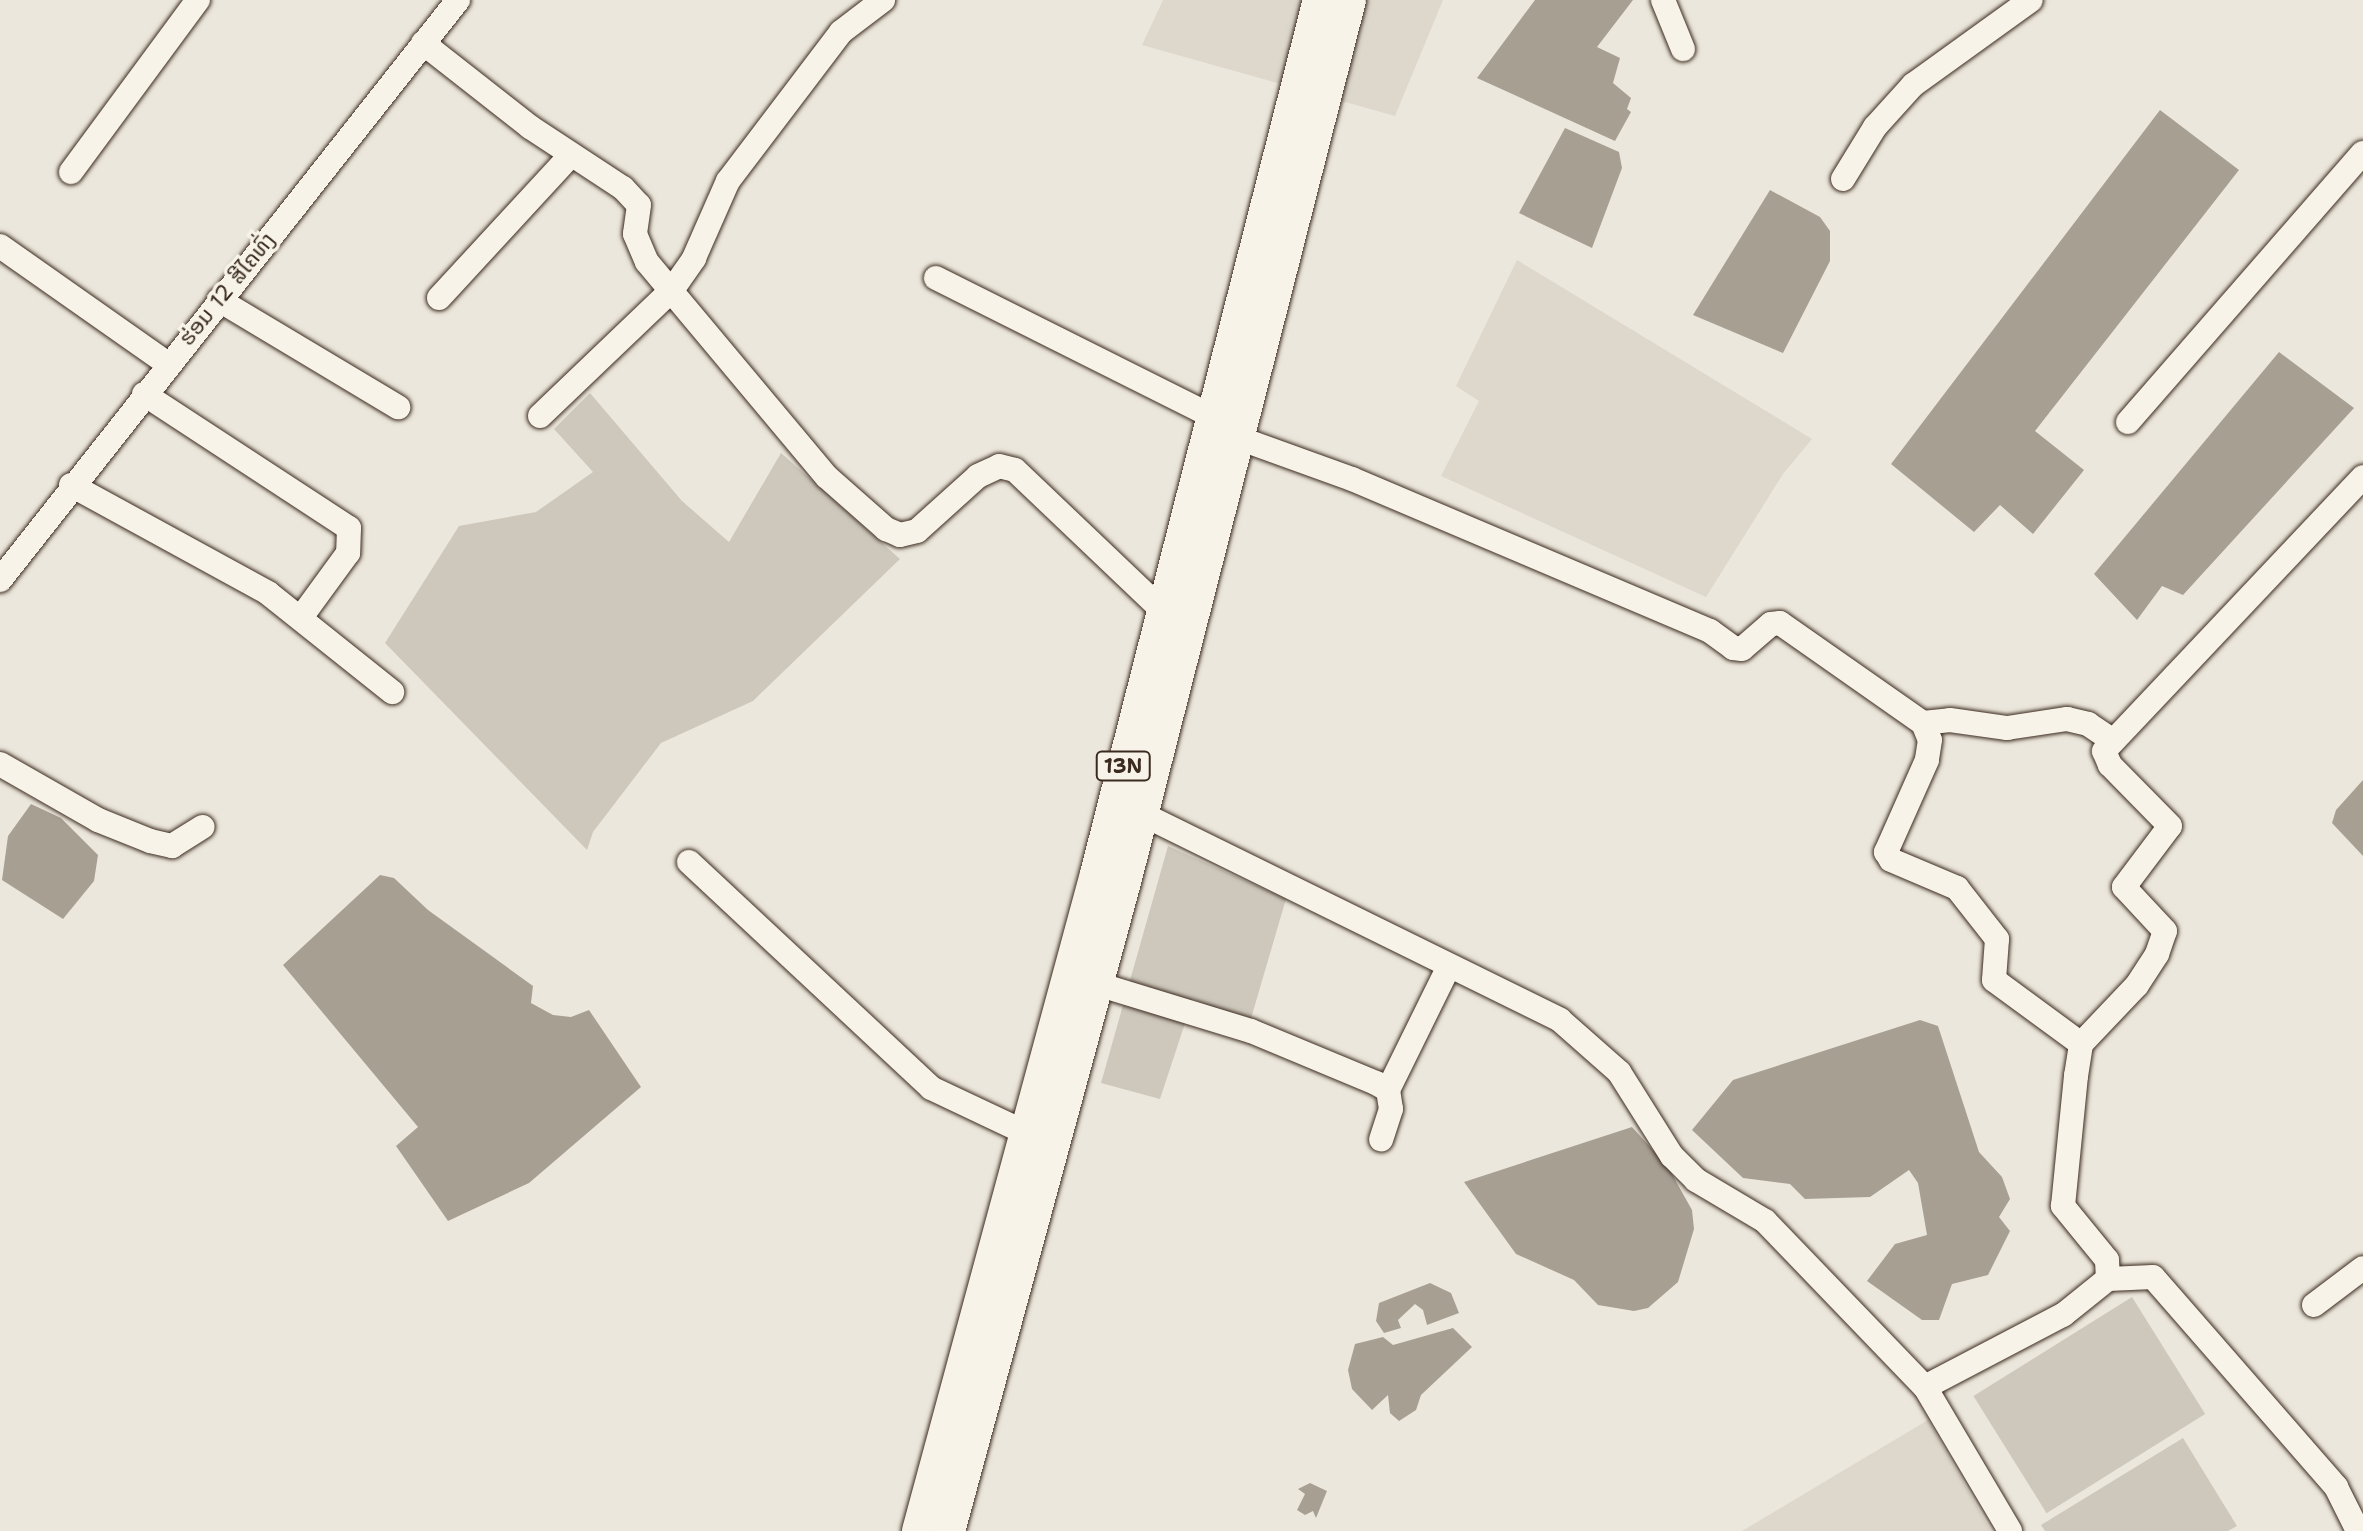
<!DOCTYPE html>
<html>
<head>
<meta charset="utf-8">
<style>
  body { margin:0 }
  #map { position:relative; width:2363px; height:1531px; overflow:hidden; background:#ece7dc; font-family:"Shantell Sans","Noto Sans Lao",sans-serif }
  div>[style] { position:absolute }
  [style*='--x'] { left:calc(var(--x)*1px); top:calc(var(--y)*1px); width:calc(var(--w)*1px); rotate:calc(var(--a)*1deg) }
  .built>* { inset:0; background:#ddd7cc }
  .green>* { inset:0; background:#cec8bc; transform-origin:0 0 }
  .water>* { inset:0; background:#a89f93 }
  .roads { filter:drop-shadow(0 0 2px #3b2a1e) drop-shadow(0 0 2px #3b2a1e) }
  .minor>* { height:24px; margin:-12px; padding:0 12px; transform-origin:12px; border-radius:12px; background:#f7f3e8 }
  .highway>* { height:34px; margin:-17px; padding:0 17px; transform-origin:17px; border-radius:17px; background:#f7f3e8 }
  span { translate:-50% -50%; white-space:nowrap; text-align:center; line-height:1.15; -webkit-text-stroke:7px #f7f3e8; paint-order:stroke }
  .shield-label span { padding:2px 6px; background:#f7f3e8; border:2px solid; border-radius:6px; -webkit-text-stroke-width:0 }
  .shield-label { font-size:20px; color:#3b2a1e; font-weight:700 }
  .street-label { font-size:22px; color:#3b2a1e }
</style>
</head>
<body>
<div id="map">
  <div class="built">
    <i style="clip-path:polygon(1163px 0,1443px 0,1395px 116px,1142px 45px)"></i>
    <i style="clip-path:polygon(1517px 260px,1812px 439px,1783px 474px,1706px 597px,1441px 476px,1479px 401px,1456px 386px)"></i>
    <i style="clip-path:polygon(1928px 1420px,1991px 1531px,1742px 1531px)"></i>
  </div>
  <div class="green">
    <i style="clip-path:polygon(590px 393px,682px 501px,729px 542px,781px 453px,900px 559px,753px 701px,661px 743px,593px 832px,587px 850px,385px 643px,459px 526px,536px 512px,593px 472px,554px 429px)"></i>
    <i style="clip-path:polygon(1168px 846px,1286px 899px,1250px 1022px,1193px 999px,1160px 1099px,1101px 1083px)"></i>
    <i style="left:2132px;top:1297px;width:138px;height:187px;rotate:58deg"></i>
    <i style="clip-path:polygon(2183px 1438px,2237px 1526px,2228px 1531px,2045px 1531px,2041px 1525px)"></i>
  </div>
  <div class="water">
    <i style="clip-path:polygon(1535px 0,1633px 0,1597px 47px,1620px 58px,1613px 83px,1631px 98px,1627px 109px,1631px 112px,1615px 141px,1477px 78px)"></i>
    <i style="clip-path:polygon(2160px 110px,2239px 170px,2035px 431px,2084px 470px,2033px 534px,2000px 505px,1974px 532px,1891px 464px)"></i>
    <i style="clip-path:polygon(1565px 128px,1619px 152px,1622px 168px,1592px 248px,1519px 213px)"></i>
    <i style="clip-path:polygon(1770px 190px,1820px 217px,1830px 231px,1830px 261px,1783px 353px,1693px 315px)"></i>
    <i style="clip-path:polygon(2279px 352px,2354px 408px,2183px 595px,2162px 586px,2137px 620px,2094px 574px)"></i>
    <i style="clip-path:polygon(2363px 780px,2363px 856px,2332px 823px,2336px 810px)"></i>
    <i style="clip-path:polygon(31px 804px,61px 818px,98px 855px,94px 881px,63px 919px,2px 880px,8px 836px)"></i>
    <i style="clip-path:polygon(380px 875px,394px 878px,428px 910px,533px 986px,531px 1003px,553px 1015px,571px 1017px,589px 1010px,641px 1087px,529px 1183px,448px 1221px,396px 1146px,418px 1127px,283px 965px)"></i>
    <i style="clip-path:polygon(1920px 1020px,1938px 1026px,1979px 1152px,2002px 1177px,2010px 1199px,1999px 1217px,2010px 1231px,1988px 1275px,1952px 1284px,1939px 1320px,1922px 1320px,1867px 1281px,1895px 1244px,1927px 1235px,1918px 1183px,1909px 1170px,1870px 1197px,1805px 1199px,1790px 1184px,1743px 1178px,1692px 1130px,1733px 1080px)"></i>
    <i style="clip-path:polygon(1632px 1127px,1668px 1167px,1692px 1210px,1694px 1229px,1678px 1282px,1648px 1308px,1634px 1311px,1598px 1305px,1574px 1280px,1516px 1254px,1464px 1182px)"></i>
    <i style="clip-path:polygon(1430px 1283px,1451px 1293px,1459px 1313px,1427px 1325px,1423px 1310px,1415px 1304px,1398px 1320px,1401px 1328px,1384px 1333px,1376px 1321px,1379px 1303px)"></i>
    <i style="clip-path:polygon(1453px 1328px,1472px 1347px,1421px 1395px,1416px 1410px,1399px 1421px,1390px 1413px,1388px 1395px,1372px 1410px,1352px 1389px,1348px 1370px,1355px 1344px,1383px 1337px,1393px 1345px)"></i>
    <i style="clip-path:polygon(1310px 1483px,1327px 1491px,1316px 1518px,1313px 1511px,1305px 1515px,1297px 1510px,1305px 1494px,1298px 1489px)"></i>
  </div>
  <div class="roads">
    <div class="minor">
      <i style="--x:1663;--y:0;--w:53;--a:67.8"></i>
      <i style="--x:423;--y:43;--w:136;--a:38.1"></i>
      <i style="--x:530;--y:127;--w:111;--a:33.3"></i>
      <i style="--x:623;--y:188;--w:23;--a:47"></i>
      <i style="--x:639;--y:205;--w:29;--a:98"></i>
      <i style="--x:635;--y:234;--w:30;--a:67"></i>
      <i style="--x:647;--y:262;--w:280;--a:50.1"></i>
      <i style="--x:827;--y:477;--w:79;--a:41.4"></i>
      <i style="--x:886;--y:529;--w:15;--a:23"></i>
      <i style="--x:900;--y:535;--w:17;--a:-13"></i>
      <i style="--x:917;--y:531;--w:82;--a:-42"></i>
      <i style="--x:978;--y:476;--w:23;--a:-25"></i>
      <i style="--x:999;--y:466;--w:16;--a:14"></i>
      <i style="--x:1015;--y:470;--w:207;--a:43.6"></i>
      <i style="--x:71;--y:172;--w:214;--a:-53.6"></i>
      <i style="--x:1843;--y:179;--w:61;--a:-58.4"></i>
      <i style="--x:1875;--y:127;--w:57;--a:-47.9"></i>
      <i style="--x:1913;--y:85;--w:145;--a:-35.8"></i>
      <i style="--x:0;--y:246;--w:205;--a:35.1"></i>
      <i style="--x:936;--y:278;--w:311;--a:26.6"></i>
      <i style="--x:439;--y:298;--w:195;--a:-47.3"></i>
      <i style="--x:219;--y:300;--w:209;--a:30.9"></i>
      <i style="--x:144;--y:394;--w:245;--a:33.2"></i>
      <i style="--x:349;--y:528;--w:25;--a:92"></i>
      <i style="--x:348;--y:553;--w:78;--a:126.1"></i>
      <i style="--x:540;--y:416;--w:182;--a:-43.7"></i>
      <i style="--x:672;--y:290;--w:39;--a:-55"></i>
      <i style="--x:694;--y:258;--w:84;--a:-66.2"></i>
      <i style="--x:728;--y:181;--w:187;--a:-52.8"></i>
      <i style="--x:841;--y:32;--w:53;--a:-37.3"></i>
      <i style="--x:2128;--y:422;--w:357;--a:-48.9"></i>
      <i style="--x:1222;--y:432;--w:138;--a:19.9"></i>
      <i style="--x:1352;--y:479;--w:389;--a:23"></i>
      <i style="--x:1710;--y:631;--w:29;--a:36"></i>
      <i style="--x:1733;--y:648;--w:9;--a:6"></i>
      <i style="--x:1742;--y:649;--w:38;--a:-41"></i>
      <i style="--x:1771;--y:624;--w:9;--a:-6"></i>
      <i style="--x:1780;--y:623;--w:174;--a:35"></i>
      <i style="--x:1923;--y:723;--w:18;--a:68"></i>
      <i style="--x:1930;--y:740;--w:20;--a:99"></i>
      <i style="--x:1927;--y:760;--w:101;--a:114"></i>
      <i style="--x:1886;--y:852;--w:9;--a:58"></i>
      <i style="--x:1891;--y:860;--w:72;--a:23"></i>
      <i style="--x:1957;--y:888;--w:65;--a:51.9"></i>
      <i style="--x:1997;--y:939;--w:41;--a:94.2"></i>
      <i style="--x:1994;--y:980;--w:108;--a:36.3"></i>
      <i style="--x:71;--y:485;--w:225;--a:28.7"></i>
      <i style="--x:268;--y:593;--w:159;--a:38.6"></i>
      <i style="--x:0;--y:580;--w:739;--a:-51.7"></i>
      <i style="--x:1923;--y:723;--w:27;--a:-6"></i>
      <i style="--x:1950;--y:720;--w:58;--a:8"></i>
      <i style="--x:2007;--y:728;--w:61;--a:-8.5"></i>
      <i style="--x:2067;--y:719;--w:22;--a:13"></i>
      <i style="--x:2088;--y:724;--w:30;--a:34"></i>
      <i style="--x:0;--y:764;--w:113;--a:29.7"></i>
      <i style="--x:98;--y:820;--w:56;--a:22"></i>
      <i style="--x:150;--y:841;--w:23;--a:13"></i>
      <i style="--x:172;--y:846;--w:36;--a:-32"></i>
      <i style="--x:1140;--y:813;--w:468;--a:26.2"></i>
      <i style="--x:1560;--y:1020;--w:79;--a:41.4"></i>
      <i style="--x:1619;--y:1072;--w:99;--a:57.8"></i>
      <i style="--x:1672;--y:1156;--w:34;--a:45"></i>
      <i style="--x:1696;--y:1180;--w:80;--a:30.7"></i>
      <i style="--x:1765;--y:1221;--w:231;--a:46.1"></i>
      <i style="--x:1925;--y:1387;--w:167;--a:59.4"></i>
      <i style="--x:689;--y:862;--w:331;--a:43"></i>
      <i style="--x:931;--y:1088;--w:105;--a:25.3"></i>
      <i style="--x:1094;--y:983;--w:164;--a:17"></i>
      <i style="--x:1251;--y:1031;--w:135;--a:22.6"></i>
      <i style="--x:1376;--y:1083;--w:14;--a:30"></i>
      <i style="--x:1388;--y:1090;--w:19;--a:81"></i>
      <i style="--x:1391;--y:1109;--w:32;--a:108"></i>
      <i style="--x:1388;--y:1090;--w:138;--a:-63.8"></i>
      <i style="--x:2108;--y:1279;--w:19;--a:-93"></i>
      <i style="--x:2107;--y:1260;--w:70;--a:-129.2"></i>
      <i style="--x:2063;--y:1206;--w:131;--a:-84.3"></i>
      <i style="--x:2076;--y:1076;--w:32;--a:-81"></i>
      <i style="--x:2081;--y:1044;--w:81;--a:-46.5"></i>
      <i style="--x:2137;--y:985;--w:37;--a:-57"></i>
      <i style="--x:2157;--y:954;--w:24;--a:-71"></i>
      <i style="--x:2165;--y:931;--w:60;--a:-133"></i>
      <i style="--x:2124;--y:887;--w:76;--a:-53"></i>
      <i style="--x:2170;--y:826;--w:86;--a:-134.5"></i>
      <i style="--x:2110;--y:765;--w:15;--a:-113"></i>
      <i style="--x:2104;--y:751;--w:377;--a:-46.6"></i>
      <i style="--x:2314;--y:1305;--w:61;--a:-37.1"></i>
      <i style="--x:1925;--y:1387;--w:156;--a:-27.6"></i>
      <i style="--x:2063;--y:1315;--w:58;--a:-38.7"></i>
      <i style="--x:2108;--y:1279;--w:45;--a:-2.5"></i>
      <i style="--x:2153;--y:1277;--w:279;--a:48.9"></i>
      <i style="--x:2336;--y:1487;--w:49;--a:63.4"></i>
    </div>
    <div class="highway">
      <i style="--x:919;--y:1531;--w:681;--a:-74.84"></i>
      <i style="--x:1097;--y:874;--w:902;--a:-75.69"></i>
      <i style="--x:948;--y:1531;--w:672;--a:-74.83"></i>
      <i style="--x:1124;--y:882;--w:910;--a:-75.69"></i>
    </div>
  </div>
  <div class="shield-label">
    <span style="left:1123px;top:766px">13N</span>
  </div>
  <div class="street-label">
    <span style="left:227px;top:289px;rotate:-51deg">ຮ່ອມ 12 ສີໄຄທົ່ງ</span>
  </div>
</div>
</body>
</html>
